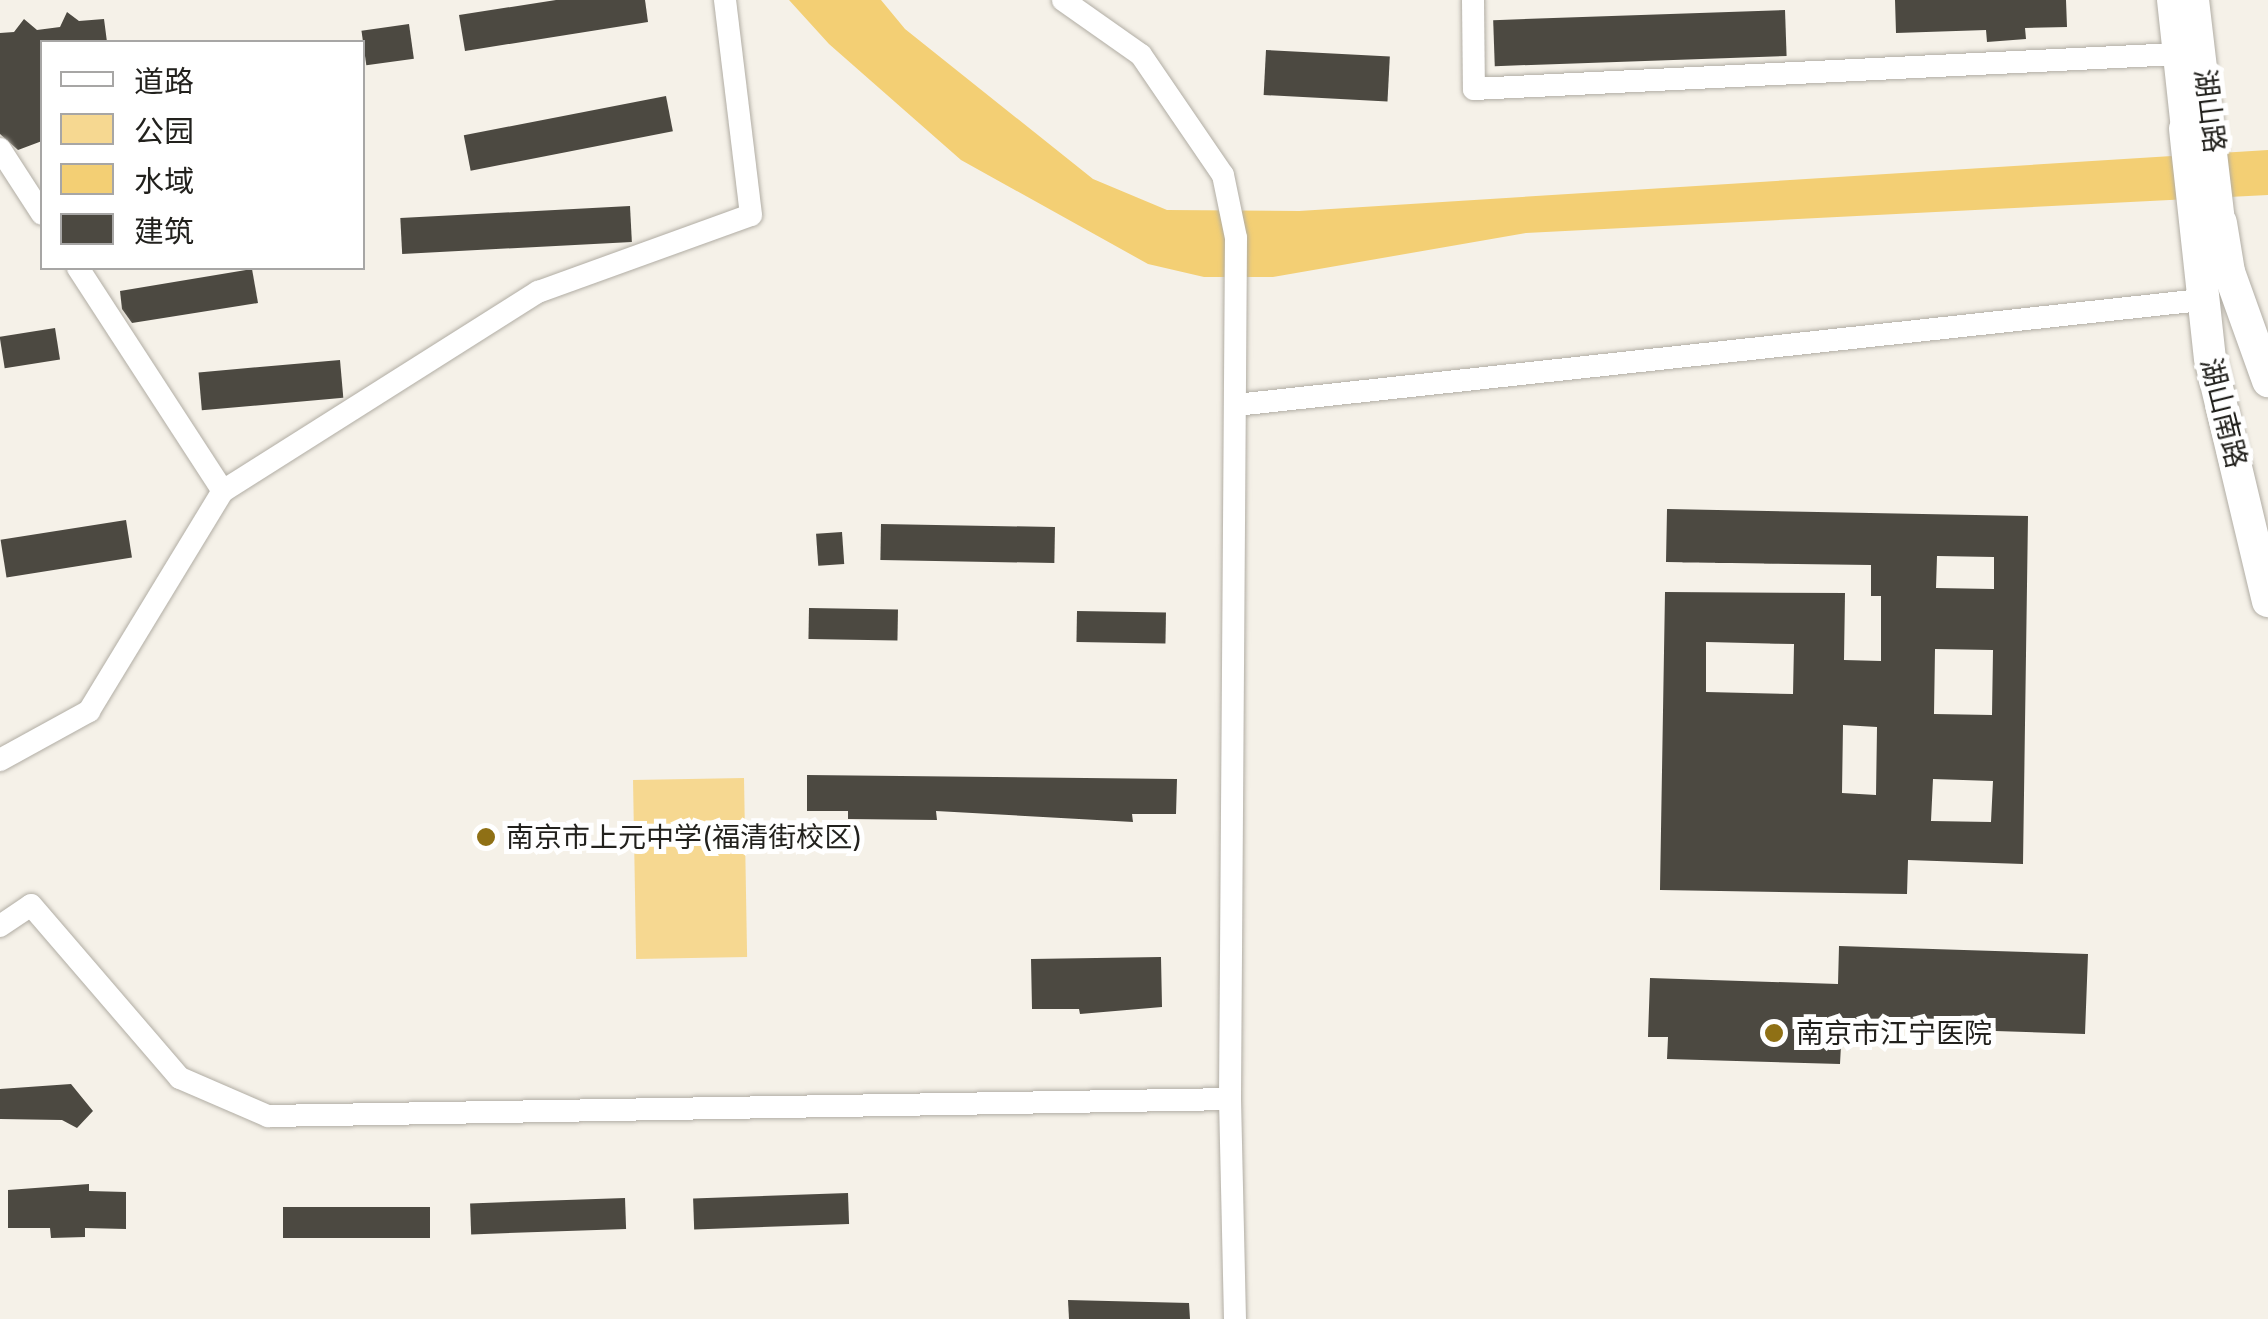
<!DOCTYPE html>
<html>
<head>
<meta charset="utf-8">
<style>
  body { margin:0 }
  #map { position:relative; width:2268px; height:1319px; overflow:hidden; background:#f5f1e8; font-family:Inter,"Noto Sans SC",sans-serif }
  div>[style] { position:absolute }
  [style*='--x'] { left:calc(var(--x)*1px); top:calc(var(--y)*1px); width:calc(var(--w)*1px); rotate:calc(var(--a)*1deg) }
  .green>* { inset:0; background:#f6d891; transform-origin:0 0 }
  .water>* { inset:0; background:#f3cf74 }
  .building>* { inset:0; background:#4c4941; transform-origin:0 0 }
  .roads { filter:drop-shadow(0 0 2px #b1ada4) drop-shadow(0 0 2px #b1ada4) }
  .minor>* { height:22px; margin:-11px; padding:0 11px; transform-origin:11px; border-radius:11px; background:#fff }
  .tertiary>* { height:28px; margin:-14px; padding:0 14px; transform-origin:14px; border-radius:14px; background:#fff }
  .secondary>* { height:32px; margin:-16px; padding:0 16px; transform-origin:16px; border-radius:16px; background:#fff }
  .dots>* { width:28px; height:28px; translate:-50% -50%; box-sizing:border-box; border:5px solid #fff; border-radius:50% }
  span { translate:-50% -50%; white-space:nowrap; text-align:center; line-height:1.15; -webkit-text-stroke:10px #fff; paint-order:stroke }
  .street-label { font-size:28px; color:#22211d }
  .poi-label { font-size:28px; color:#22211d }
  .left { translate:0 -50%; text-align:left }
  .legend { position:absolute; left:40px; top:40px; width:325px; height:230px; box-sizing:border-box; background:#fff; border:2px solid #a7a6a5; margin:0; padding:12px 18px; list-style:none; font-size:30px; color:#22211d }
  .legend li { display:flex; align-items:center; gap:20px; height:50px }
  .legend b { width:50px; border:2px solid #a7a6a5 }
</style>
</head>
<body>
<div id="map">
  <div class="green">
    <i style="left:744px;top:778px;width:179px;height:111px;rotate:89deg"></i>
  </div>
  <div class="water">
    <i style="clip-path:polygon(789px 0,881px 0,905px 29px,1093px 179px,1167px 210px,1299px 211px,2268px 150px,2268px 195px,1526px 233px,1273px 277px,1204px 277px,1148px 264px,961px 160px,829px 44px)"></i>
  </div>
  <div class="building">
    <i style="clip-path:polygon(556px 0,645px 0,648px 22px,465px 51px,459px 15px)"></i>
    <i style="clip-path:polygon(1895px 0,2066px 0,2067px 27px,2025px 28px,2026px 39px,1987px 42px,1986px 30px,1896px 33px)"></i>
    <i style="left:1785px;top:10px;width:46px;height:292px;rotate:88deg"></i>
    <i style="clip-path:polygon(67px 12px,79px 21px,104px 19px,107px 42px,42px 42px,42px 141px,18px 150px,0 134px,0 33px,14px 32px,24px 19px,37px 30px,60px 27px)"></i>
    <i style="left:409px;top:24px;width:35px;height:48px;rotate:82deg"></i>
    <i style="left:1266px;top:50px;width:124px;height:45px;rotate:3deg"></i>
    <i style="left:666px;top:96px;width:36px;height:206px;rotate:79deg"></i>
    <i style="left:630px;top:206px;width:36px;height:230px;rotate:87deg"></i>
    <i style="clip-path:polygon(252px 269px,258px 303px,132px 323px,122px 309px,120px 291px)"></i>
    <i style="left:55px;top:328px;width:32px;height:56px;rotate:81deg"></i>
    <i style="left:340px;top:360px;width:38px;height:142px;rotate:85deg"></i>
    <i style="clip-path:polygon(evenodd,1667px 509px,2028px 516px,2023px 864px,1908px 860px,1907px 894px,1660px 890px,1665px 592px,1845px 593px,1844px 660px,1881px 661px,1881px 596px,1871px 596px,1871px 565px,1666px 562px,1667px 509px,1937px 556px,1994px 557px,1994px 589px,1936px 588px,1937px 556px,1667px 509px,1706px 642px,1794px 644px,1793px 694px,1706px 692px,1706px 642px,1667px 509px,1935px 649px,1993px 650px,1992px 715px,1934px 714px,1935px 649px,1667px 509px,1843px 725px,1877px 727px,1876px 795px,1842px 793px,1843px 725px,1667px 509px,1933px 779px,1993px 781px,1991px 822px,1931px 821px,1933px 779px)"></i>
    <i style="left:126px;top:520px;width:38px;height:127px;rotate:81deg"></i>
    <i style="left:881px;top:524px;width:174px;height:36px;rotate:1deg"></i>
    <i style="left:842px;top:532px;width:32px;height:26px;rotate:86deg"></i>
    <i style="left:809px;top:608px;width:89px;height:31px;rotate:1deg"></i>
    <i style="left:1077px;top:611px;width:89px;height:31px;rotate:1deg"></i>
    <i style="clip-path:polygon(807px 775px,1177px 779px,1176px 814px,1132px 814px,1133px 822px,936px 811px,937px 820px,848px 819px,848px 811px,807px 811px)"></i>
    <i style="clip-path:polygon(1839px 946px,2088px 954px,2085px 1034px,1842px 1026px,1840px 1064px,1667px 1059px,1668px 1037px,1648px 1037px,1650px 978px,1838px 984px)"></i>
    <i style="clip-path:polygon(1161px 957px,1162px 1007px,1080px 1014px,1079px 1009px,1032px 1009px,1031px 959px)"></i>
    <i style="clip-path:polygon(71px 1084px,93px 1111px,77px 1128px,62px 1120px,0 1119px,0 1089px)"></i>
    <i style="clip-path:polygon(89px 1184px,89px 1191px,126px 1192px,126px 1229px,85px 1228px,85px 1237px,51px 1238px,50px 1228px,8px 1228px,8px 1190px)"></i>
    <i style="left:848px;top:1193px;width:31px;height:155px;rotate:88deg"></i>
    <i style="left:625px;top:1198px;width:31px;height:155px;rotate:88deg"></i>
    <i style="left:430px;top:1207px;width:31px;height:147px;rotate:90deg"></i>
    <i style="clip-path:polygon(1068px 1300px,1189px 1303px,1190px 1319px,1069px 1319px)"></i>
  </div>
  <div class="roads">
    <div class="minor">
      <i style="--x:1063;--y:0;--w:95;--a:35.2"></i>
      <i style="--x:1141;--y:55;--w:145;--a:55.7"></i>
      <i style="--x:1223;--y:175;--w:64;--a:78.3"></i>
      <i style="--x:1236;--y:238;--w:861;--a:90.4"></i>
      <i style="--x:1230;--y:1099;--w:220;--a:88.7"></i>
      <i style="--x:1473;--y:0;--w:89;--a:89.4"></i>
      <i style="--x:1474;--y:89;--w:705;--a:-2.85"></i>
      <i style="--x:0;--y:149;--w:77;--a:57.1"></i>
      <i style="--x:78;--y:268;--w:266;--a:57"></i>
      <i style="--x:1236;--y:405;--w:971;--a:-6.21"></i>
      <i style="--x:0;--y:760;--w:102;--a:-28.8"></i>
      <i style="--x:89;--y:711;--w:258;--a:-58.7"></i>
      <i style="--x:223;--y:491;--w:373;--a:-32.3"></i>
      <i style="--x:538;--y:292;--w:226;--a:-19.9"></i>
      <i style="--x:751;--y:215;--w:217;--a:-96.9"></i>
      <i style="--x:0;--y:926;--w:37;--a:-34"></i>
      <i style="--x:31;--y:905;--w:228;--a:49.3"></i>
      <i style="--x:180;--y:1078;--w:96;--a:23.4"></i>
      <i style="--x:268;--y:1116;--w:962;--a:-1.01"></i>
    </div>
    <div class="tertiary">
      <i style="--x:2171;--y:0;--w:130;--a:83.8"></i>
      <i style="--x:2195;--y:0;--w:225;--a:83.3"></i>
    </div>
    <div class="secondary">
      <i style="--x:2185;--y:129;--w:230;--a:83.8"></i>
      <i style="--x:2210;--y:358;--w:250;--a:76.6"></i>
      <i style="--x:2221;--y:223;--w:50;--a:80.7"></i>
      <i style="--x:2229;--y:272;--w:116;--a:70.3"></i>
    </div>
  </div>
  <div class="dots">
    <i style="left:486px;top:837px;background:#8f7015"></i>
    <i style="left:1774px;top:1033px;background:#8f7015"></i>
  </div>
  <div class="street-label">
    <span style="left:2210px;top:111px;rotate:83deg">湖山路</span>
    <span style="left:2224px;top:413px;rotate:76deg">湖山南路</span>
  </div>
  <div class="poi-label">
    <span class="left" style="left:506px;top:837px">南京市上元中学(福清街校区)</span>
    <span class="left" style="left:1796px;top:1033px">南京市江宁医院</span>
  </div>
  <ul class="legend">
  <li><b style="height:12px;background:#fff"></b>道路</li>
  <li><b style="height:28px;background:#f6d891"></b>公园</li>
  <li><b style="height:28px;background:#f3cf74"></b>水域</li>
  <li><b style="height:28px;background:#4c4941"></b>建筑</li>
  </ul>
</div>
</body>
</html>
